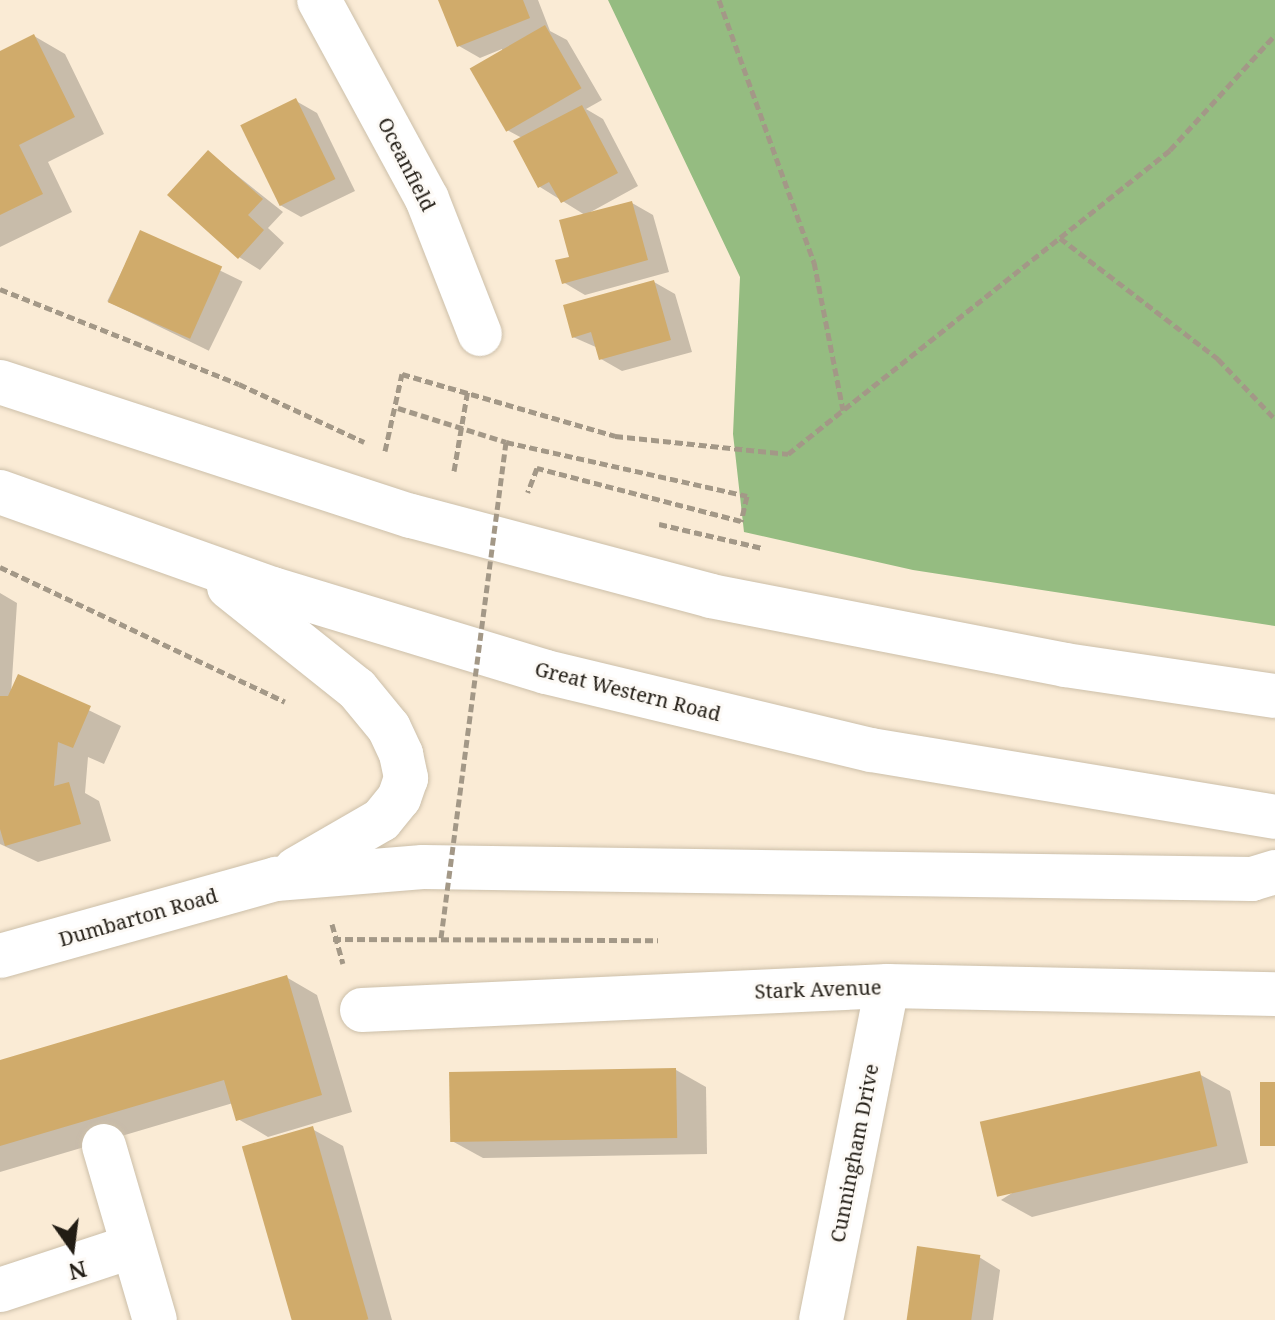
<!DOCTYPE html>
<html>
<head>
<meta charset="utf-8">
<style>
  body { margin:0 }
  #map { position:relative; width:1275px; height:1320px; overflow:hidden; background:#faebd5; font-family:"Noto Serif",serif }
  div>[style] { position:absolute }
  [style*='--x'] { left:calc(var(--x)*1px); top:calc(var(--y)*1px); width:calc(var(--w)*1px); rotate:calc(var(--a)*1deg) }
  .forest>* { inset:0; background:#95bc81 }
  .shadow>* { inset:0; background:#0003; transform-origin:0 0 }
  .building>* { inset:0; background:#d0ab6b; transform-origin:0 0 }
  .path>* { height:5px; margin-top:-2.5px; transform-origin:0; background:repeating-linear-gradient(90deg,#a39887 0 8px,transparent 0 12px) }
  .roads { filter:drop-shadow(0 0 2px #ccbfa9) drop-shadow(0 0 2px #ccbfa9) }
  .minor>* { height:44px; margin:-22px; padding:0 22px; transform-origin:22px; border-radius:22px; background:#fff }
  .primary>* { height:44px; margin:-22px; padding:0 22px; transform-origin:22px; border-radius:22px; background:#fff }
  .path-bridge>* { height:5px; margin-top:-2.5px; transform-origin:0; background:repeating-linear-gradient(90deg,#a39887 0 8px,transparent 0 12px) }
  span { translate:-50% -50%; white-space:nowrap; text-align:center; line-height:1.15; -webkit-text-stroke:6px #fdfaf6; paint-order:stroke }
  .street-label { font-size:20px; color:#221d15 }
  .north { position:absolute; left:32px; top:1208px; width:80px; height:80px; -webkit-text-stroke:6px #fdfaf6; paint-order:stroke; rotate:166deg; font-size:22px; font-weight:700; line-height:32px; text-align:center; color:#221d15 }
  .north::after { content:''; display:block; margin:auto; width:28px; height:36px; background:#221d15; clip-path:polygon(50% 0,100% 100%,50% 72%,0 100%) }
</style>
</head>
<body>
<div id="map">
  <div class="forest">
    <i style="clip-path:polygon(608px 0,1275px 0,1275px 626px,913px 570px,744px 532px,733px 434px,740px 277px)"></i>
  </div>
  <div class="shadow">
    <i style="clip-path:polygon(440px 0,538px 0,550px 31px,567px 40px,602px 100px,586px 109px,603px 119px,638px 186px,587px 214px,632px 203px,653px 215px,669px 272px,585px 295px,563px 282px,585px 215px,540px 187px,522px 138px,507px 130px,502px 49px,480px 58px,459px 46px)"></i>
    <i style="clip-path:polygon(34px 36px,65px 54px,104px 134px,48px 162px,72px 212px,0 247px,0 53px)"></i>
    <i style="clip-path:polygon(296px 101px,317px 113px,355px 191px,301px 217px,280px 205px)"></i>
    <i style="clip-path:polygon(209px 153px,283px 212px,268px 228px,284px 243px,260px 270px,239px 257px)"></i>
    <i style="left:141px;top:232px;width:113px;height:77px;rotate:26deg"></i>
    <i style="clip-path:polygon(654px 282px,675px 294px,692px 352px,622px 371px,601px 359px,598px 348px,573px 337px)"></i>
    <i style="clip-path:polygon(0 593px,17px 603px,11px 694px,19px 676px,121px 726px,104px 764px,88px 757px,85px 793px,99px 801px,111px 841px,38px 862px,0 844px)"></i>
    <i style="clip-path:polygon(286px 977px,317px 995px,352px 1112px,268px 1137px,238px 1119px,233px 1103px,0 1172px,0 1062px)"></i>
    <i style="clip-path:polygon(676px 1070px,706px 1087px,707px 1154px,483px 1158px,452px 1141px)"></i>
    <i style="clip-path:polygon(1199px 1074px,1230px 1091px,1248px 1163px,1032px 1217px,1001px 1200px)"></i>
    <i style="clip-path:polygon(312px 1129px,343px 1146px,392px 1320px,293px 1320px)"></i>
    <i style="clip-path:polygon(979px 1257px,1000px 1270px,993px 1320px,908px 1320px)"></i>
  </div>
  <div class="building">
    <i style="clip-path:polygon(438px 0,523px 0,530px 18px,457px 47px)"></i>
    <i style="left:545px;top:25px;width:73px;height:87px;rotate:60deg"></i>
    <i style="clip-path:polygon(34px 34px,75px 117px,19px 145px,43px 194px,0 215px,0 51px)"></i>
    <i style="left:296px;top:98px;width:90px;height:62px;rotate:64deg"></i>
    <i style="clip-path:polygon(582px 105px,618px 173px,561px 203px,549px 182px,538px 188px,513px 141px)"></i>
    <i style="clip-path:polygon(208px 150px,263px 199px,248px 215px,264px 230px,238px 259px,167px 195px)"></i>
    <i style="clip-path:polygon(632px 201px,648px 260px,562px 284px,555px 260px,569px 257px,559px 220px)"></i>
    <i style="left:140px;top:230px;width:90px;height:79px;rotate:24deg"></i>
    <i style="clip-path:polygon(654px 280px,671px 340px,599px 360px,591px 332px,572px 338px,563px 305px)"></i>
    <i style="clip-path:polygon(18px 674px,91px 706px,73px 748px,58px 742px,54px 786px,69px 782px,81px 824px,5px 846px,0 829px,0 696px,8px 696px)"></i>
    <i style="clip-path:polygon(287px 975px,322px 1095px,236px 1121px,224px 1080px,0 1146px,0 1060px)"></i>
    <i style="left:676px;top:1068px;width:70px;height:227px;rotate:89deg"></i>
    <i style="left:1200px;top:1071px;width:77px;height:226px;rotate:77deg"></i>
    <i style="left:1260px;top:1082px;width:15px;height:64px"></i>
    <i style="left:313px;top:1126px;width:201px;height:74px;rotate:74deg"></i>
    <i style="left:917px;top:1246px;width:64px;height:75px;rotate:8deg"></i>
  </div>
  <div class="path">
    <i style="--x:719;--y:0;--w:279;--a:70.1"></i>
    <i style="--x:814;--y:262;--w:151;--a:78.9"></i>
    <i style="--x:1060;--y:238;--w:199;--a:37.4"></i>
    <i style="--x:1218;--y:359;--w:83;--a:46.5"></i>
    <i style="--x:0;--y:289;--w:257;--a:21.7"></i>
    <i style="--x:239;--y:384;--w:138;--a:24.9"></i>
    <i style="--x:506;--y:442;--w:247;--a:12.6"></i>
    <i style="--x:747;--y:496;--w:26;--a:103"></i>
    <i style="--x:741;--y:521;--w:211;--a:-165.4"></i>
    <i style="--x:537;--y:468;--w:26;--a:111"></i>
    <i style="--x:385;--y:451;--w:79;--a:-77.6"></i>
    <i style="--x:402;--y:374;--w:222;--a:16.2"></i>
    <i style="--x:615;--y:436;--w:174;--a:5.9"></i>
    <i style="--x:788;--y:454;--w:488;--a:-38.5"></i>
    <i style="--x:1170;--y:150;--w:156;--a:-47.6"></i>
    <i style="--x:454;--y:471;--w:83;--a:-80.3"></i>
    <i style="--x:659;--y:524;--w:106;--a:13.1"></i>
    <i style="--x:0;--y:567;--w:315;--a:25.3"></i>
    <i style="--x:332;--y:924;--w:41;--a:74.6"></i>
    <i style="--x:333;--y:939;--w:325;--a:0.2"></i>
  </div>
  <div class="roads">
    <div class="minor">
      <i style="--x:319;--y:0;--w:226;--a:61.5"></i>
      <i style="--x:427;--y:199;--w:145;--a:68.6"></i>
      <i style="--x:362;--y:1010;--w:526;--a:-2.62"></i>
      <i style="--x:887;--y:986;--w:388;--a:1.2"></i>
      <i style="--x:104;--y:1146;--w:181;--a:73.7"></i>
      <i style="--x:0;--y:1290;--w:140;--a:-18.3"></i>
      <i style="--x:821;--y:1320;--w:340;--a:-78.8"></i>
    </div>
    <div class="primary">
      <i style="--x:0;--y:382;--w:432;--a:18.1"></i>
      <i style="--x:411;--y:516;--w:310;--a:14.9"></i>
      <i style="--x:711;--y:596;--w:361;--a:11"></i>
      <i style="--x:1065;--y:665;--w:212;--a:8.4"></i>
      <i style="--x:0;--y:492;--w:290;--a:19.6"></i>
      <i style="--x:273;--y:589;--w:285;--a:16.9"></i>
      <i style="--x:546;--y:672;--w:334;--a:13.5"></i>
      <i style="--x:871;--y:750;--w:410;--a:9.4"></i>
      <i style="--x:229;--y:587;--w:164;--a:38.6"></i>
      <i style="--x:357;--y:689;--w:50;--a:50.6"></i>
      <i style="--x:389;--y:728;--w:29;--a:65"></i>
      <i style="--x:401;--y:754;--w:25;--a:78"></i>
      <i style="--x:406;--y:778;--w:21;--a:109"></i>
      <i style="--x:399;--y:798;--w:28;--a:129"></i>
      <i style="--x:381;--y:820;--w:98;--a:150"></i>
      <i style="--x:0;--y:956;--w:287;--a:-15.6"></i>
      <i style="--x:276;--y:879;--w:147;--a:-4.7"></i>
      <i style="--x:423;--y:867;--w:829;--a:0.83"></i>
      <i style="--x:1252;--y:879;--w:24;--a:-17"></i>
    </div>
  </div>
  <div class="path-bridge">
    <i style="--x:398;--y:408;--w:113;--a:17.5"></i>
    <i style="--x:506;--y:442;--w:500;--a:97.47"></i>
  </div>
  <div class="street-label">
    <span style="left:407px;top:164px;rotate:63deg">Oceanfield</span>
    <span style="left:628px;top:691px;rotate:14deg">Great Western Road</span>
    <span style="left:138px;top:917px;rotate:-16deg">Dumbarton Road</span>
    <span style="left:818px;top:989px;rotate:-2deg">Stark Avenue</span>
    <span style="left:854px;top:1153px;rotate:-79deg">Cunningham Drive</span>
  </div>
  <div class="north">N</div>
</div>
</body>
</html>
